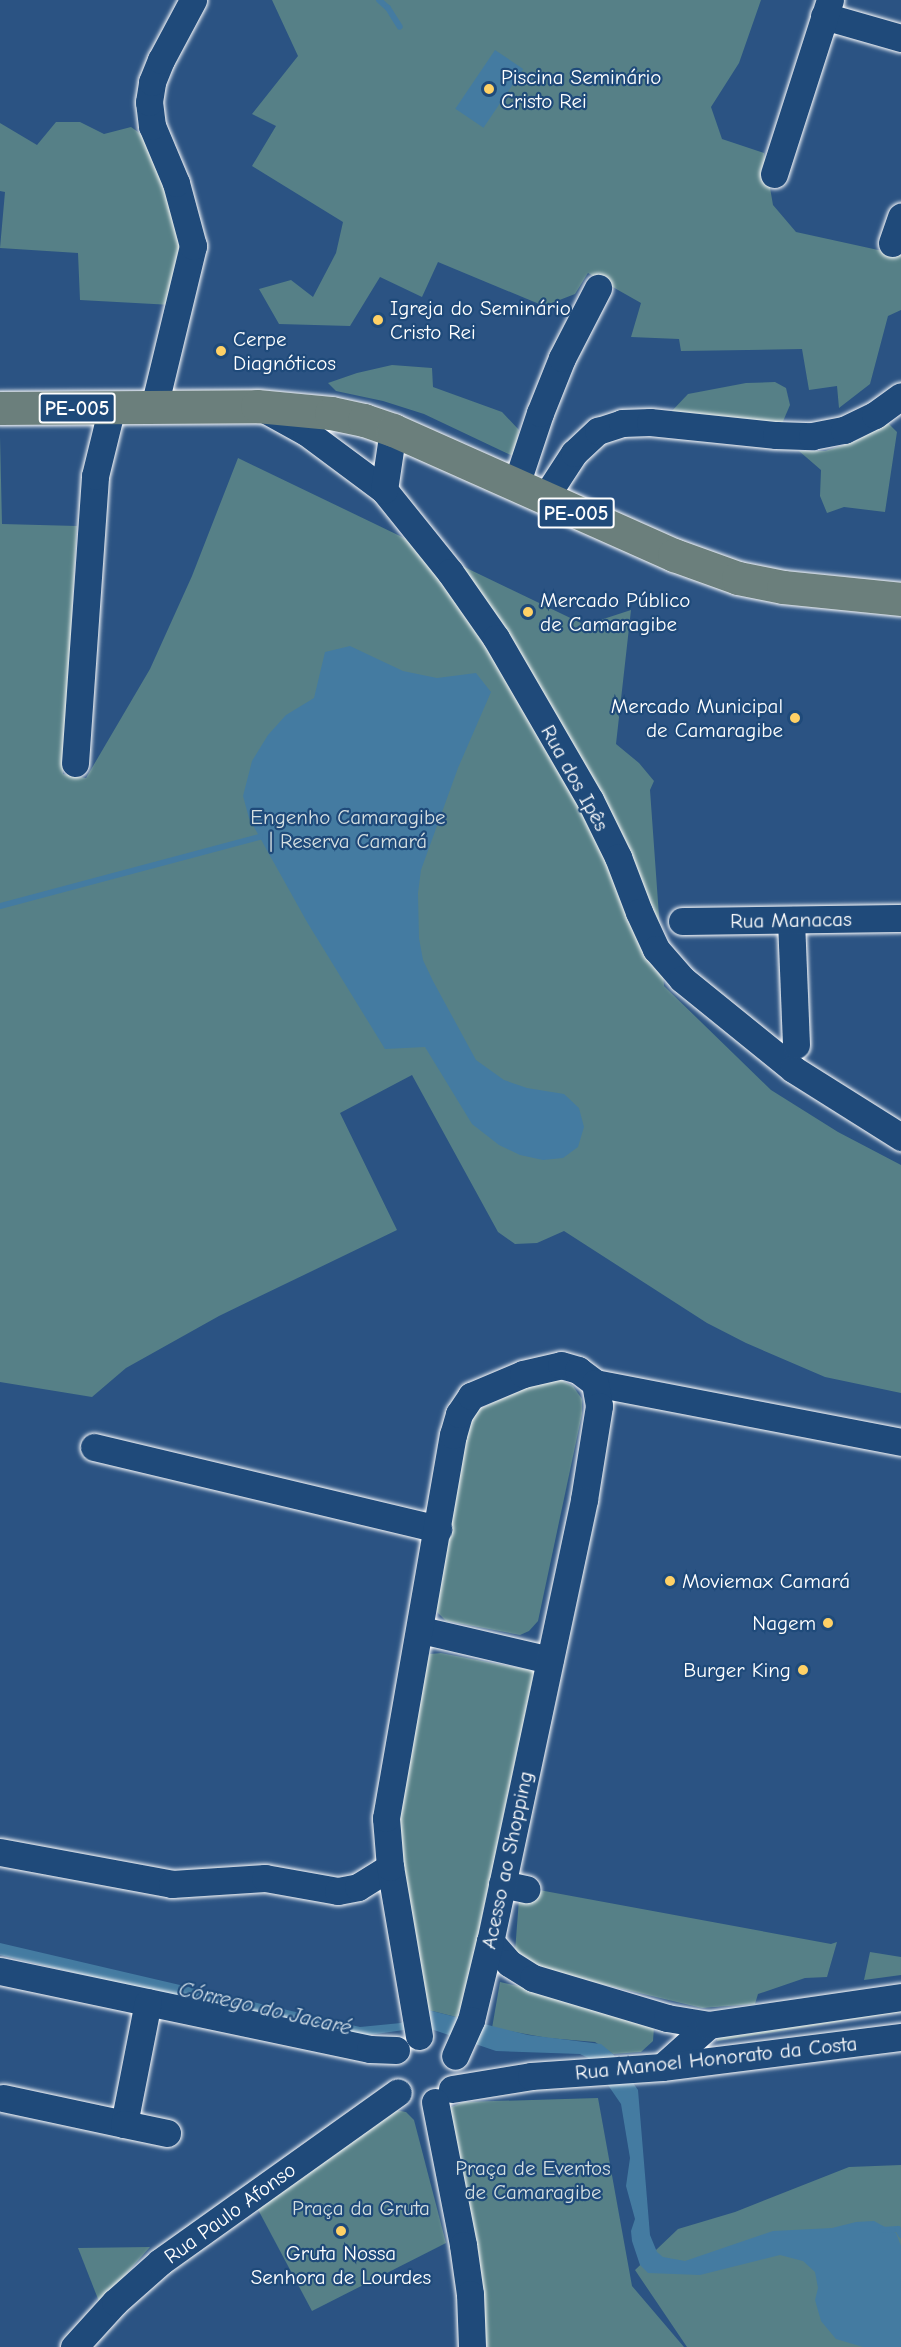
<!DOCTYPE html>
<html>
<head>
<meta charset="utf-8">
<style>
  body { margin:0 }
  #map { position:relative; width:901px; height:2347px; overflow:hidden; background:#2b5383; font-family:"Comic Neue",sans-serif }
  div>[style] { position:absolute }
  [style*='--x'] { left:calc(var(--x)*1px); top:calc(var(--y)*1px); width:calc(var(--w)*1px); rotate:calc(var(--a)*1deg) }
  .green>* { inset:0; background:#568087 }
  .water>* { inset:0; background:#447ba1; transform-origin:0 0 }
  .stream>* { height:6px; margin:-3px; padding:0 3px; transform-origin:3px; border-radius:3px; background:#447ba1 }
  .roads { filter:drop-shadow(0 0 2px #fff) drop-shadow(0 0 2px #fff) }
  .minor>* { height:27px; margin:-13.5px; padding:0 13.5px; transform-origin:13.5px; border-radius:13.5px; background:#1f4a7a }
  .major>* { height:33px; margin:-16.5px; padding:0 16.5px; transform-origin:16.5px; border-radius:16.5px; background:#6b7f7c }
  .dots>* { width:16px; height:16px; translate:-50% -50%; box-sizing:border-box; border:3px solid #1f4a7a; border-radius:50% }
  span { translate:-50% -50%; white-space:nowrap; text-align:center; line-height:1.15; -webkit-text-stroke:4.5px #1f4a7a; paint-order:stroke }
  .shield-label span { padding:2px 4px; background:#1f4a7a; border:2px solid; border-radius:4px; -webkit-text-stroke-width:0 }
  .shield-label { font-size:20px; color:#fff; font-weight:700 }
  .poi-label { font-size:21px; color:#fff }
  .left { translate:0 -50%; text-align:left }
  .right { translate:-100% -50%; text-align:right }
  .street-label { font-size:21px; color:#fff }
  .park-label { font-size:21px; color:#d5dfe1 }
  .water-label { font-size:22px; color:#d0dee8; font-style:italic }
</style>
</head>
<body>
<div id="map">
  <div class="green">
    <i style="clip-path:polygon(272px 0,761px 0,739px 63px,711px 107px,722px 139px,764px 153px,773px 205px,796px 232px,901px 255px,901px 310px,888px 316px,870px 384px,839px 408px,837px 386px,809px 390px,802px 349px,681px 351px,679px 339px,631px 337px,641px 303px,588px 273px,575px 294px,544px 306px,438px 262px,422px 297px,380px 277px,350px 326px,279px 324px,259px 289px,291px 280px,313px 297px,336px 253px,343px 222px,252px 166px,276px 126px,252px 114px,298px 56px)"></i>
    <i style="clip-path:polygon(56px 122px,80px 122px,104px 134px,131px 127px,151px 141px,193px 246px,172px 305px,80px 300px,78px 253px,0 248px,5px 192px,0 191px,0 123px,37px 145px)"></i>
    <i style="clip-path:polygon(392px 365px,432px 368px,433px 387px,502px 412px,519px 430px,515px 457px,424px 414px,383px 401px,336px 391px,328px 383px,357px 373px)"></i>
    <i style="clip-path:polygon(775px 382px,786px 388px,790px 405px,781px 426px,670px 413px,688px 394px,746px 383px)"></i>
    <i style="clip-path:polygon(888px 423px,897px 432px,885px 512px,844px 507px,827px 513px,820px 496px,821px 470px,799px 451px,825px 451px,853px 442px)"></i>
    <i style="clip-path:polygon(0 436px,2px 524px,77px 526px,63px 774px,86px 778px,150px 669px,192px 576px,238px 458px,585px 625px,631px 610px,616px 744px,639px 763px,654px 781px,650px 790px,664px 986px,771px 1090px,838px 1132px,901px 1165px,901px 1393px,825px 1377px,746px 1343px,707px 1323px,564px 1231px,537px 1243px,515px 1244px,498px 1232px,412px 1075px,340px 1113px,397px 1230px,219px 1316px,126px 1368px,92px 1397px,0 1382px)"></i>
    <i style="clip-path:polygon(546px 1379px,559px 1379px,573px 1386px,582px 1399px,582px 1414px,538px 1621px,529px 1631px,520px 1635px,446px 1621px,437px 1612px,437px 1585px,470px 1413px)"></i>
    <i style="clip-path:polygon(441px 1653px,535px 1671px,464px 2019px,424px 2009px,394px 1802px,422px 1663px,430px 1654px)"></i>
    <i style="clip-path:polygon(539px 1890px,831px 1944px,837px 1942px,827px 1977px,805px 1978px,758px 1994px,755px 2004px,702px 2008px,530px 1967px,515px 1952px,519px 1899px)"></i>
    <i style="clip-path:polygon(870px 1952px,901px 1957px,901px 1975px,864px 1980px)"></i>
    <i style="clip-path:polygon(500px 1982px,636px 2013px,654px 2027px,653px 2041px,641px 2052px,613px 2054px,595px 2042px,548px 2038px,492px 2028px)"></i>
    <i style="clip-path:polygon(901px 2006px,901px 2012px,717px 2041px,718px 2037px)"></i>
    <i style="clip-path:polygon(598px 2098px,632px 2286px,684px 2347px,487px 2347px,440px 2112px,463px 2102px)"></i>
    <i style="clip-path:polygon(395px 2110px,406px 2112px,414px 2120px,446px 2243px,312px 2311px,253px 2200px)"></i>
    <i style="clip-path:polygon(901px 2165px,901px 2347px,687px 2347px,635px 2270px,678px 2229px,735px 2212px,849px 2167px)"></i>
    <i style="clip-path:polygon(150px 2247px,100px 2304px,78px 2248px)"></i>
  </div>
  <div class="water">
    <i style="left:495px;top:50px;width:34px;height:71px;rotate:34deg"></i>
    <i style="clip-path:polygon(350px 646px,403px 671px,437px 678px,476px 673px,491px 692px,458px 768px,421px 870px,418px 893px,419px 938px,423px 960px,433px 981px,476px 1060px,504px 1080px,527px 1088px,564px 1094px,579px 1108px,584px 1127px,578px 1147px,563px 1158px,543px 1160px,520px 1155px,499px 1145px,472px 1124px,425px 1047px,385px 1049px,307px 922px,249px 818px,243px 796px,252px 761px,268px 735px,286px 715px,314px 698px,325px 652px)"></i>
    <i style="clip-path:polygon(0 1943px,360px 2027px,401px 2023px,424px 2009px,528px 2035px,601px 2044px,613px 2054px,638px 2090px,650px 2235px,657px 2252px,663px 2257px,685px 2261px,773px 2231px,832px 2228px,856px 2222px,874px 2221px,896px 2233px,901px 2246px,901px 2347px,863px 2347px,836px 2339px,821px 2321px,815px 2300px,818px 2288px,815px 2272px,803px 2261px,780px 2255px,700px 2275px,648px 2273px,640px 2265px,632px 2241px,631px 2231px,635px 2219px,626px 2186px,630px 2158px,621px 2104px,590px 2059px,580px 2054px,496px 2051px,425px 2027px,362px 2036px,321px 2031px,0 1955px)"></i>
  </div>
  <div class="stream">
    <i style="--x:379;--y:0;--w:12;--a:42"></i>
    <i style="--x:388;--y:8;--w:22;--a:58"></i>
    <i style="--x:0;--y:906;--w:269;--a:-14.9"></i>
    <i style="--x:881;--y:2230;--w:17;--a:-3"></i>
    <i style="--x:898;--y:2229;--w:7;--a:63"></i>
  </div>
  <div class="roads">
    <div class="minor">
      <i style="--x:824;--y:16;--w:80;--a:15.9"></i>
      <i style="--x:774;--y:174;--w:183;--a:-72.2"></i>
      <i style="--x:892;--y:243;--w:28;--a:-71"></i>
      <i style="--x:154;--y:407;--w:166;--a:-76.4"></i>
      <i style="--x:193;--y:246;--w:65;--a:-105.1"></i>
      <i style="--x:176;--y:183;--w:62;--a:-112.8"></i>
      <i style="--x:152;--y:126;--w:24;--a:-97"></i>
      <i style="--x:149;--y:102;--w:20;--a:-81"></i>
      <i style="--x:152;--y:82;--w:24;--a:-68"></i>
      <i style="--x:161;--y:60;--w:68;--a:-61.9"></i>
      <i style="--x:264;--y:409;--w:48;--a:28.7"></i>
      <i style="--x:306;--y:432;--w:97;--a:36.6"></i>
      <i style="--x:384;--y:490;--w:105;--a:51.2"></i>
      <i style="--x:450;--y:572;--w:80;--a:55.1"></i>
      <i style="--x:496;--y:638;--w:187;--a:59.9"></i>
      <i style="--x:590;--y:800;--w:64;--a:63.8"></i>
      <i style="--x:618;--y:857;--w:59;--a:69.1"></i>
      <i style="--x:639;--y:912;--w:41;--a:65.3"></i>
      <i style="--x:656;--y:949;--w:40;--a:49"></i>
      <i style="--x:682;--y:979;--w:143;--a:39"></i>
      <i style="--x:793;--y:1069;--w:128;--a:32.2"></i>
      <i style="--x:516;--y:485;--w:76;--a:-71.6"></i>
      <i style="--x:540;--y:413;--w:59;--a:-68.2"></i>
      <i style="--x:562;--y:358;--w:79;--a:-62.8"></i>
      <i style="--x:384;--y:490;--w:61;--a:-81.5"></i>
      <i style="--x:544;--y:499;--w:55;--a:-56.9"></i>
      <i style="--x:574;--y:453;--w:33;--a:-43"></i>
      <i style="--x:598;--y:431;--w:25;--a:-18"></i>
      <i style="--x:622;--y:423;--w:28;--a:-2"></i>
      <i style="--x:650;--y:422;--w:127;--a:5.9"></i>
      <i style="--x:776;--y:435;--w:36;--a:2"></i>
      <i style="--x:812;--y:436;--w:33;--a:-11"></i>
      <i style="--x:844;--y:430;--w:34;--a:-26"></i>
      <i style="--x:875;--y:415;--w:32;--a:-36"></i>
      <i style="--x:75;--y:763;--w:288;--a:-86"></i>
      <i style="--x:95;--y:476;--w:71;--a:-76.2"></i>
      <i style="--x:791;--y:920;--w:125;--a:87.7"></i>
      <i style="--x:682;--y:921;--w:219;--a:-0.8"></i>
      <i style="--x:595;--y:1383;--w:312;--a:10.9"></i>
      <i style="--x:94;--y:1447;--w:354;--a:13.4"></i>
      <i style="--x:421;--y:1630;--w:132;--a:13.1"></i>
      <i style="--x:0;--y:1852;--w:175;--a:10.5"></i>
      <i style="--x:172;--y:1884;--w:93;--a:-3.7"></i>
      <i style="--x:265;--y:1878;--w:74;--a:10.1"></i>
      <i style="--x:338;--y:1891;--w:20;--a:-11"></i>
      <i style="--x:358;--y:1887;--w:38;--a:-32"></i>
      <i style="--x:502;--y:1884;--w:25;--a:12"></i>
      <i style="--x:490;--y:1941;--w:29;--a:49"></i>
      <i style="--x:509;--y:1963;--w:28;--a:32"></i>
      <i style="--x:533;--y:1978;--w:140;--a:16.6"></i>
      <i style="--x:667;--y:2018;--w:43;--a:9.5"></i>
      <i style="--x:0;--y:1971;--w:378;--a:11.9"></i>
      <i style="--x:370;--y:2049;--w:26;--a:2"></i>
      <i style="--x:419;--y:2036;--w:171;--a:-99.7"></i>
      <i style="--x:390;--y:1867;--w:49;--a:-94.7"></i>
      <i style="--x:386;--y:1818;--w:389;--a:-80.1"></i>
      <i style="--x:453;--y:1435;--w:22;--a:-74"></i>
      <i style="--x:459;--y:1414;--w:22;--a:-56"></i>
      <i style="--x:471;--y:1396;--w:56;--a:-22.9"></i>
      <i style="--x:523;--y:1374;--w:39;--a:-13"></i>
      <i style="--x:561;--y:1365;--w:18;--a:16"></i>
      <i style="--x:578;--y:1370;--w:21;--a:37"></i>
      <i style="--x:595;--y:1383;--w:23;--a:80"></i>
      <i style="--x:599;--y:1406;--w:95;--a:99.1"></i>
      <i style="--x:584;--y:1500;--w:451;--a:102"></i>
      <i style="--x:490;--y:1941;--w:81;--a:103.5"></i>
      <i style="--x:471;--y:2020;--w:39;--a:114"></i>
      <i style="--x:662;--y:2067;--w:63;--a:-41.8"></i>
      <i style="--x:709;--y:2025;--w:194;--a:-8.3"></i>
      <i style="--x:452;--y:2089;--w:80;--a:-9.3"></i>
      <i style="--x:531;--y:2076;--w:131;--a:-3.9"></i>
      <i style="--x:662;--y:2067;--w:241;--a:-7.2"></i>
      <i style="--x:3;--y:2098;--w:124;--a:12.1"></i>
      <i style="--x:124;--y:2124;--w:124;--a:-78.9"></i>
      <i style="--x:435;--y:2102;--w:146;--a:78.9"></i>
      <i style="--x:463;--y:2245;--w:49;--a:81.9"></i>
      <i style="--x:470;--y:2294;--w:53;--a:87.8"></i>
      <i style="--x:124;--y:2124;--w:44;--a:11.8"></i>
      <i style="--x:74;--y:2347;--w:61;--a:-47.7"></i>
      <i style="--x:115;--y:2302;--w:60;--a:-41.6"></i>
      <i style="--x:160;--y:2262;--w:292;--a:-35.5"></i>
    </div>
    <div class="major">
      <i style="--x:0;--y:408;--w:257;--a:-0.4"></i>
      <i style="--x:257;--y:406;--w:74;--a:5.4"></i>
      <i style="--x:331;--y:413;--w:34;--a:12"></i>
      <i style="--x:364;--y:420;--w:31;--a:19"></i>
      <i style="--x:393;--y:430;--w:308;--a:24"></i>
      <i style="--x:674;--y:555;--w:68;--a:19.8"></i>
      <i style="--x:738;--y:578;--w:46;--a:11.3"></i>
      <i style="--x:783;--y:587;--w:119;--a:5.8"></i>
    </div>
  </div>
  <div class="dots">
    <i style="left:489px;top:89px;background:#ffd166"></i>
    <i style="left:378px;top:320px;background:#ffd166"></i>
    <i style="left:221px;top:351px;background:#ffd166"></i>
    <i style="left:528px;top:612px;background:#ffd166"></i>
    <i style="left:795px;top:718px;background:#ffd166"></i>
    <i style="left:670px;top:1581px;background:#ffd166"></i>
    <i style="left:828px;top:1623px;background:#ffd166"></i>
    <i style="left:803px;top:1670px;background:#ffd166"></i>
    <i style="left:341px;top:2231px;background:#ffd166"></i>
  </div>
  <div class="shield-label">
    <span style="left:77px;top:408px">PE-005</span>
    <span style="left:576px;top:513px">PE-005</span>
  </div>
  <div class="poi-label">
    <span class="left" style="left:501px;top:89px">Piscina Seminário<br>Cristo Rei</span>
    <span class="left" style="left:390px;top:320px">Igreja do Seminário<br>Cristo Rei</span>
    <span class="left" style="left:233px;top:351px">Cerpe<br>Diagnóticos</span>
    <span class="left" style="left:540px;top:612px">Mercado Público<br>de Camaragibe</span>
    <span class="right" style="left:783px;top:718px">Mercado Municipal<br>de Camaragibe</span>
    <span class="left" style="left:682px;top:1581px">Moviemax Camará</span>
    <span class="right" style="left:816px;top:1623px">Nagem</span>
    <span class="right" style="left:791px;top:1670px">Burger King</span>
    <span style="left:341px;top:2265px">Gruta Nossa<br>Senhora de Lourdes</span>
  </div>
  <div class="street-label">
    <span style="left:575px;top:778px;rotate:61deg">Rua dos Ipês</span>
    <span style="left:791px;top:920px;rotate:-1deg">Rua Manacas</span>
    <span style="left:507px;top:1860px;rotate:-78deg">Acesso ao Shopping</span>
    <span style="left:716px;top:2058px;rotate:-6deg">Rua Manoel Honorato da Costa</span>
    <span style="left:230px;top:2213px;rotate:-36deg">Rua Paulo Afonso</span>
  </div>
  <div class="park-label">
    <span style="left:348px;top:829px">Engenho Camaragibe<br>| Reserva Camará</span>
    <span style="left:533px;top:2180px">Praça de Eventos<br>de Camaragibe</span>
    <span style="left:361px;top:2208px">Praça da Gruta</span>
  </div>
  <div class="water-label">
    <span style="left:265px;top:2009px;rotate:13deg">Córrego do Jacaré</span>
  </div>
</div>
</body>
</html>
